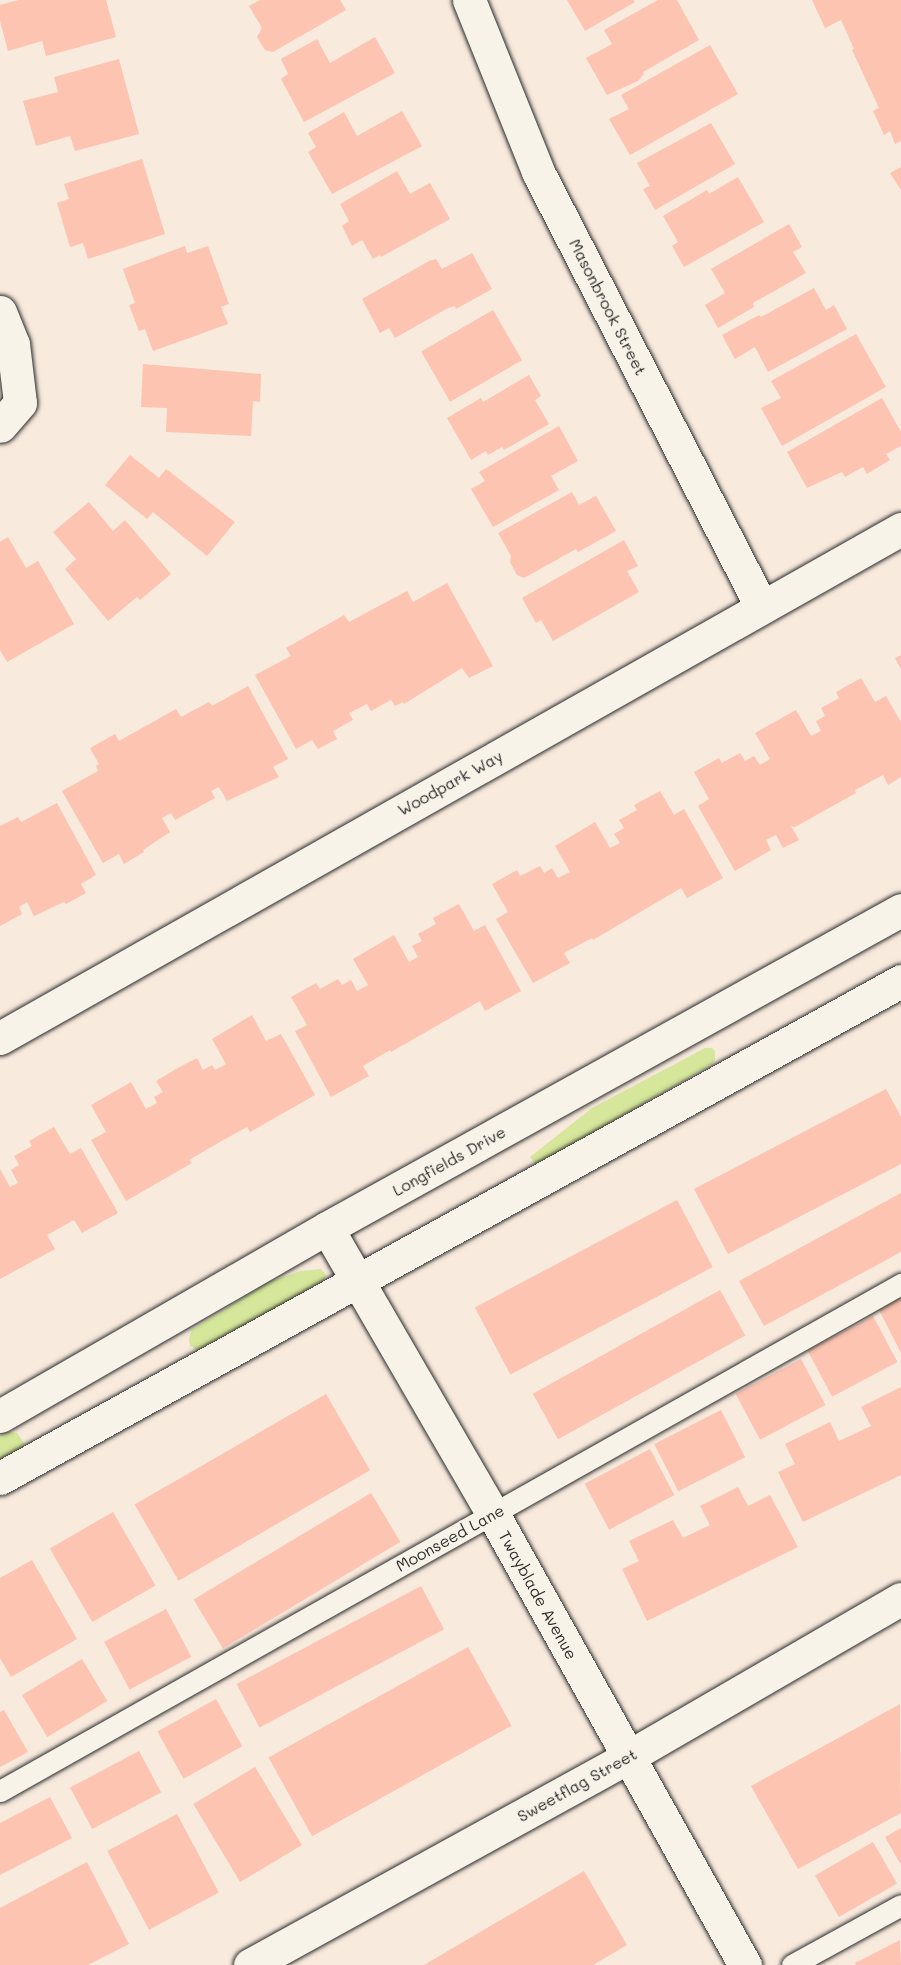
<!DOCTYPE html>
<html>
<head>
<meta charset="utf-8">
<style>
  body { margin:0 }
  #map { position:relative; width:901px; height:1965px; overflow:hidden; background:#f8eadd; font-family:Mali,sans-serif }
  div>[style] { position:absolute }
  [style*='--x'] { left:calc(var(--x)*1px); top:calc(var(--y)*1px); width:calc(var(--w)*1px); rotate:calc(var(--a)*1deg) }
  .green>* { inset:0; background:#d6e79b }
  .building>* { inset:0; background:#fcc4b1; transform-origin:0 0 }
  .roads { filter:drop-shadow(0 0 2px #2b2b2b) drop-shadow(0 0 2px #2b2b2b) }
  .service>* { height:21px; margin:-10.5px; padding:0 10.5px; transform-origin:10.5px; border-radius:10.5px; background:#f7f3e8 }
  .minor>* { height:33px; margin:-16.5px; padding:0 16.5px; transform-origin:16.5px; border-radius:16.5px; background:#f7f3e8 }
  .tertiary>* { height:33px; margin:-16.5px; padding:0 16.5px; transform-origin:16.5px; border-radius:16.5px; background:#f7f3e8 }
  span { translate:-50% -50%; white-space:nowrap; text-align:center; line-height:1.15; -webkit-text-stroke:4.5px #f7f3e8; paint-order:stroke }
  .street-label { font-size:16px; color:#2b2b2b }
</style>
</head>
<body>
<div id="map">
  <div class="green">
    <i style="clip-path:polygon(705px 1048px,712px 1048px,715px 1051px,715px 1061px,709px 1066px,536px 1165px,530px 1157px,592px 1108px)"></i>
    <i style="clip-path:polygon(321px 1269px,326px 1275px,322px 1284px,205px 1349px,197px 1350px,190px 1346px,189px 1340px,191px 1330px,269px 1282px,301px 1271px)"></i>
    <i style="clip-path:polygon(6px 1432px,17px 1433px,24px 1443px,21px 1451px,0 1464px,0 1436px)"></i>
  </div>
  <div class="building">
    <i style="clip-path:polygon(19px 0,106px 0,116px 37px,46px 56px,42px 41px,8px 51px,0 21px,0 5px)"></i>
    <i style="clip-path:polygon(260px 0,340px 0,346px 10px,273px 52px,265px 50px,257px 37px,262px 28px,249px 6px)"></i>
    <i style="clip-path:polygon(567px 0,633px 0,635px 2px,585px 31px)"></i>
    <i style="clip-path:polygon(658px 0,677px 0,699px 40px,643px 72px,644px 74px,638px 81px,607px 95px,586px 58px,612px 44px,604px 30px)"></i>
    <i style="clip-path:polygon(812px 0,901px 0,901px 141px,895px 144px,890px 131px,884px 135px,873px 111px,879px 108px,852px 50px,854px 49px,841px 20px,825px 28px)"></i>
    <i style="clip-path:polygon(375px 37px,395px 73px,304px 122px,281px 79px,288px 74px,281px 59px,317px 39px,330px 63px)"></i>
    <i style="clip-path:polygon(710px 45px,738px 94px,630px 155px,609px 119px,629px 109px,621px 95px)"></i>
    <i style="clip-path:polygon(119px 59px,139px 134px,75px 151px,70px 136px,36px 146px,23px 101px,58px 92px,54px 77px)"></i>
    <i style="clip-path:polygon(402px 111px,422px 146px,332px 194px,308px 152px,316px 147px,308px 133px,344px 112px,357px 136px)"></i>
    <i style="clip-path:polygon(711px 123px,735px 164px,655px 210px,643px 189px,650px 186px,637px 163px)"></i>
    <i style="clip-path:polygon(142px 159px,165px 234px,88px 259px,83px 243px,70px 247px,57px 203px,69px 199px,64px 184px)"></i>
    <i style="clip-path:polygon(901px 167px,901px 190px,890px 173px)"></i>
    <i style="clip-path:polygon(397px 171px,410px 194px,430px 183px,450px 219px,381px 257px,380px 255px,373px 259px,362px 240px,352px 246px,342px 226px,349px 221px,340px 204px)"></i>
    <i style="clip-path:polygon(738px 177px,764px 222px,684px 267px,672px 246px,678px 242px,663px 216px,707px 190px,709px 194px)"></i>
    <i style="clip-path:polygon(789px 224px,802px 247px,793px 252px,806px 273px,753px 303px,754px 307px,718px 328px,705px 305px,725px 293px,711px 269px)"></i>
    <i style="clip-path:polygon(185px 246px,187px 253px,208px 246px,229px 304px,221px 307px,228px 324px,153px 351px,145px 329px,139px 331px,129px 305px,135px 303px,123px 269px)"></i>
    <i style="clip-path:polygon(472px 253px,492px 289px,456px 309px,455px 306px,448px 308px,395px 338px,389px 328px,380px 333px,362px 299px,429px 261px,436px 259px,442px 269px)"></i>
    <i style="clip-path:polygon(814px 288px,826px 310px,834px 305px,847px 329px,768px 372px,755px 347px,735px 359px,722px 335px,759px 315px,761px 317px)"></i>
    <i style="left:493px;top:310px;width:58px;height:83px;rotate:60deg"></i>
    <i style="clip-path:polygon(856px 334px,886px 387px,782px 446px,761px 408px,781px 398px,771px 381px)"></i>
    <i style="clip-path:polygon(143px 364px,261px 374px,260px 402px,253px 401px,251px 436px,166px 432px,167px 408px,141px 407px)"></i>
    <i style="clip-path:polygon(529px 375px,541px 396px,535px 400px,549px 424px,504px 450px,502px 447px,488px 455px,486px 451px,471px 460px,447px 418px,481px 398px,483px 402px)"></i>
    <i style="clip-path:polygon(882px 398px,901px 432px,901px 446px,886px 454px,890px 460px,867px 474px,863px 467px,845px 477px,842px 472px,807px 488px,787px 452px)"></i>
    <i style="clip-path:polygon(559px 426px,578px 461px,551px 476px,559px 490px,493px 527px,471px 489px,485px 481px,479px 472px)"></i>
    <i style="clip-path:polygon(130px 455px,159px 478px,166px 469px,235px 522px,207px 556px,153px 512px,147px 519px,105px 485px)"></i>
    <i style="clip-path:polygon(572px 492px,579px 505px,596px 496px,616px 531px,578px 552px,576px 549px,524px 578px,517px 575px,510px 562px,511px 556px,498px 533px)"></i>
    <i style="clip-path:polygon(89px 502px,113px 531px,125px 520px,171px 574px,140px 600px,137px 597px,108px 621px,65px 569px,76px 559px,53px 532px)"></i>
    <i style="clip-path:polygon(8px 537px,26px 568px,38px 561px,74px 624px,7px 662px,0 650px,0 542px)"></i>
    <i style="clip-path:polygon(624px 540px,638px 566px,627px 571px,639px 592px,553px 641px,541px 620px,536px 623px,522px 598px)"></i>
    <i style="clip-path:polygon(447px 583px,493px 666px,469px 678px,462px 668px,404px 704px,403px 702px,395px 706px,391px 700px,371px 711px,367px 704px,349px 713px,353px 720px,333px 731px,337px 739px,318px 749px,312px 740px,296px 749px,255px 675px,291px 656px,286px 648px,344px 615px,349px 622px,407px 591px,413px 602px)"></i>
    <i style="clip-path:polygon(901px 655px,901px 669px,895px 658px)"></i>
    <i style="clip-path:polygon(861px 678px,875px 702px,886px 696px,901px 722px,901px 777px,888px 785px,883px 775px,855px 790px,856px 793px,795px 827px,791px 826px,799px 840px,783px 848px,776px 835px,766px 840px,771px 850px,735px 871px,698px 806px,709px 799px,694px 772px,719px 758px,722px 763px,740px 753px,745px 761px,754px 756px,760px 765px,770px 759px,755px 733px,796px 710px,811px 736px,821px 731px,816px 721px,825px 716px,821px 708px,839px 698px,836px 692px)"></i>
    <i style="clip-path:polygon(248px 686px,288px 759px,273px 767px,279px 777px,227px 801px,219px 787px,211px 791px,215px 798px,175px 820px,171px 813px,162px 818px,170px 832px,143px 850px,144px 852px,124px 864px,119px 854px,103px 863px,62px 791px,98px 771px,96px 766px,99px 764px,90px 748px,115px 734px,119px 741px,176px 709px,181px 717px,209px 702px,212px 706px)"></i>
    <i style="clip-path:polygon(660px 791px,674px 815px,684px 809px,723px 878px,687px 898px,681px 888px,593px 940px,592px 938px,564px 953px,570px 963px,533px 983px,496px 919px,508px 912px,492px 884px,517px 870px,520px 876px,540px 866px,544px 873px,552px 868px,558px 878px,570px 872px,555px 846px,595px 822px,610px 848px,620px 843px,614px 834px,624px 828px,619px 820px,637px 810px,634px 805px)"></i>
    <i style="clip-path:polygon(57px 803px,96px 875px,81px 884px,86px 893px,66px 904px,64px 902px,34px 916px,27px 902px,19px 907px,22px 914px,0 926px,0 826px,18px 817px,21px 822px)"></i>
    <i style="clip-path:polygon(459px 904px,474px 931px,485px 925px,521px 991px,485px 1011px,480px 1001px,391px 1052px,390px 1050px,363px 1066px,369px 1076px,331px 1097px,295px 1031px,307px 1025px,291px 997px,316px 983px,320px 989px,338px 979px,342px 985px,351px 980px,357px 991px,368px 985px,353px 959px,394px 935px,409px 962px,418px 957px,412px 946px,422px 941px,418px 934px,436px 924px,433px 918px)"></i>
    <i style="clip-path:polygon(252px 1015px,266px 1041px,281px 1034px,315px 1095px,250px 1132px,247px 1127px,218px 1143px,189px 1160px,192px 1163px,126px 1201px,91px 1140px,106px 1132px,91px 1105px,131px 1082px,146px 1109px,157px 1103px,154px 1097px,163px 1092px,156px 1081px,176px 1069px,197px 1058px,203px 1070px,212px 1065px,215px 1070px,226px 1064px,212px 1039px)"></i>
    <i style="clip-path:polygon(886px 1089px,901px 1117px,901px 1164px,728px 1254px,694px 1189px)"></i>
    <i style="clip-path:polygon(54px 1127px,70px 1154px,81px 1148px,118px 1213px,82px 1233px,74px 1220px,47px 1235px,55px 1249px,0 1279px,0 1169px,10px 1187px,18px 1183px,11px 1170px,19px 1165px,14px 1156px,32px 1146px,29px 1141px)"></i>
    <i style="clip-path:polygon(901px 1193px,901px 1252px,764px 1326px,739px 1281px)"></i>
    <i style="left:677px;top:1200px;width:76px;height:229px;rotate:62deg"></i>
    <i style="left:720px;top:1290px;width:52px;height:214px;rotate:61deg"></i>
    <i style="clip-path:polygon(901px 1298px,901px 1353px,879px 1310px)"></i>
    <i style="left:873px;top:1316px;width:52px;height:74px;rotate:62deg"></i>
    <i style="left:801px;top:1359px;width:52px;height:74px;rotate:62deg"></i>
    <i style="clip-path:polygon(901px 1387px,901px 1475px,803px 1522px,778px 1472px,795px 1464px,785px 1444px,830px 1422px,839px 1441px,871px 1426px,861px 1407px)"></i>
    <i style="left:326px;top:1394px;width:88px;height:221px;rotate:60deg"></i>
    <i style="left:721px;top:1410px;width:53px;height:75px;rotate:63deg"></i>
    <i style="left:650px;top:1449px;width:52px;height:74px;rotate:62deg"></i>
    <i style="clip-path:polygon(738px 1487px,748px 1506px,770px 1495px,798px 1547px,647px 1621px,622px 1569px,639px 1561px,629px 1541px,673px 1520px,683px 1538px,710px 1525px,700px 1506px)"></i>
    <i style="left:371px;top:1493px;width:57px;height:207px;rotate:59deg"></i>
    <i style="left:113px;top:1512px;width:85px;height:73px;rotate:60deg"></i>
    <i style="clip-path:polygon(32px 1560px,77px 1639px,11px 1677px,0 1658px,0 1578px)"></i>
    <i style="left:421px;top:1586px;width:49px;height:209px;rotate:62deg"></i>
    <i style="left:166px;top:1609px;width:54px;height:70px;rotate:62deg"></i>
    <i style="left:468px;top:1647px;width:90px;height:228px;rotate:61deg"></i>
    <i style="left:82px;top:1659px;width:49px;height:70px;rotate:59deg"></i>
    <i style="left:216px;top:1699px;width:54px;height:67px;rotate:61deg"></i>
    <i style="clip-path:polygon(900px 1704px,901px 1813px,798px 1869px,751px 1786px)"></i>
    <i style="clip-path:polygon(4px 1710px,28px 1752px,0 1767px,0 1712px)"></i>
    <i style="left:139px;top:1751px;width:47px;height:78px;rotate:62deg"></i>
    <i style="left:255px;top:1767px;width:91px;height:72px;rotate:59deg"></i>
    <i style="clip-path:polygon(50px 1797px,72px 1838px,0 1875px,0 1823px)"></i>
    <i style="left:177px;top:1814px;width:89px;height:79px;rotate:62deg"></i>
    <i style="clip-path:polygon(901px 1828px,901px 1865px,885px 1837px)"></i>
    <i style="left:873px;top:1842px;width:48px;height:67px;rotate:60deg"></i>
    <i style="clip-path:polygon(87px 1862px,129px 1944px,88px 1965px,0 1965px,0 1908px)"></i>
    <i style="clip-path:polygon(584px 1871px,627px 1945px,593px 1965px,424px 1965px)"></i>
    <i style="clip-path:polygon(900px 1940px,901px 1965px,856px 1965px,855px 1963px)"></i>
  </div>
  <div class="roads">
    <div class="service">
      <i style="--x:0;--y:1791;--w:1034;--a:-29.37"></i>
      <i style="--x:792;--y:1965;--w:124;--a:-28.8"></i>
    </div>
    <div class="minor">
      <i style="--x:469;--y:0;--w:185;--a:68.1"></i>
      <i style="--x:538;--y:172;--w:489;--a:62.8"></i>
      <i style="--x:0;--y:312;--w:35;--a:68"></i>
      <i style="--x:13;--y:344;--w:59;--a:83.2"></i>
      <i style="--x:20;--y:403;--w:30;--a:131"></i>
      <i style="--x:0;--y:1038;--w:1035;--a:-29.46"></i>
      <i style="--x:327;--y:1228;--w:331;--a:59.9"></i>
      <i style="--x:493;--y:1514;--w:517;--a:60.81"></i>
      <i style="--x:250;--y:1965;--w:431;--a:-28.8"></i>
      <i style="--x:628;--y:1757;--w:315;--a:-30.1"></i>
    </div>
    <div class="tertiary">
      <i style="--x:0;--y:1416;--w:377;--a:-29.9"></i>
      <i style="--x:327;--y:1228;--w:656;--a:-28.99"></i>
      <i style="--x:0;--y:1478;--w:1029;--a:-28.88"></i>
    </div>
  </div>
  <div class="street-label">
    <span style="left:608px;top:307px;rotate:63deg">Masonbrook Street</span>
    <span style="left:450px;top:783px;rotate:-29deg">Woodpark Way</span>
    <span style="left:449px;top:1161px;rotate:-29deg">Longfields Drive</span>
    <span style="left:450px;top:1538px;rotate:-29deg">Moonseed Lane</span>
    <span style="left:538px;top:1595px;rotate:61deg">Twayblade Avenue</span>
    <span style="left:577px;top:1785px;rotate:-29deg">Sweetflag Street</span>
  </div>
</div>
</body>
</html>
